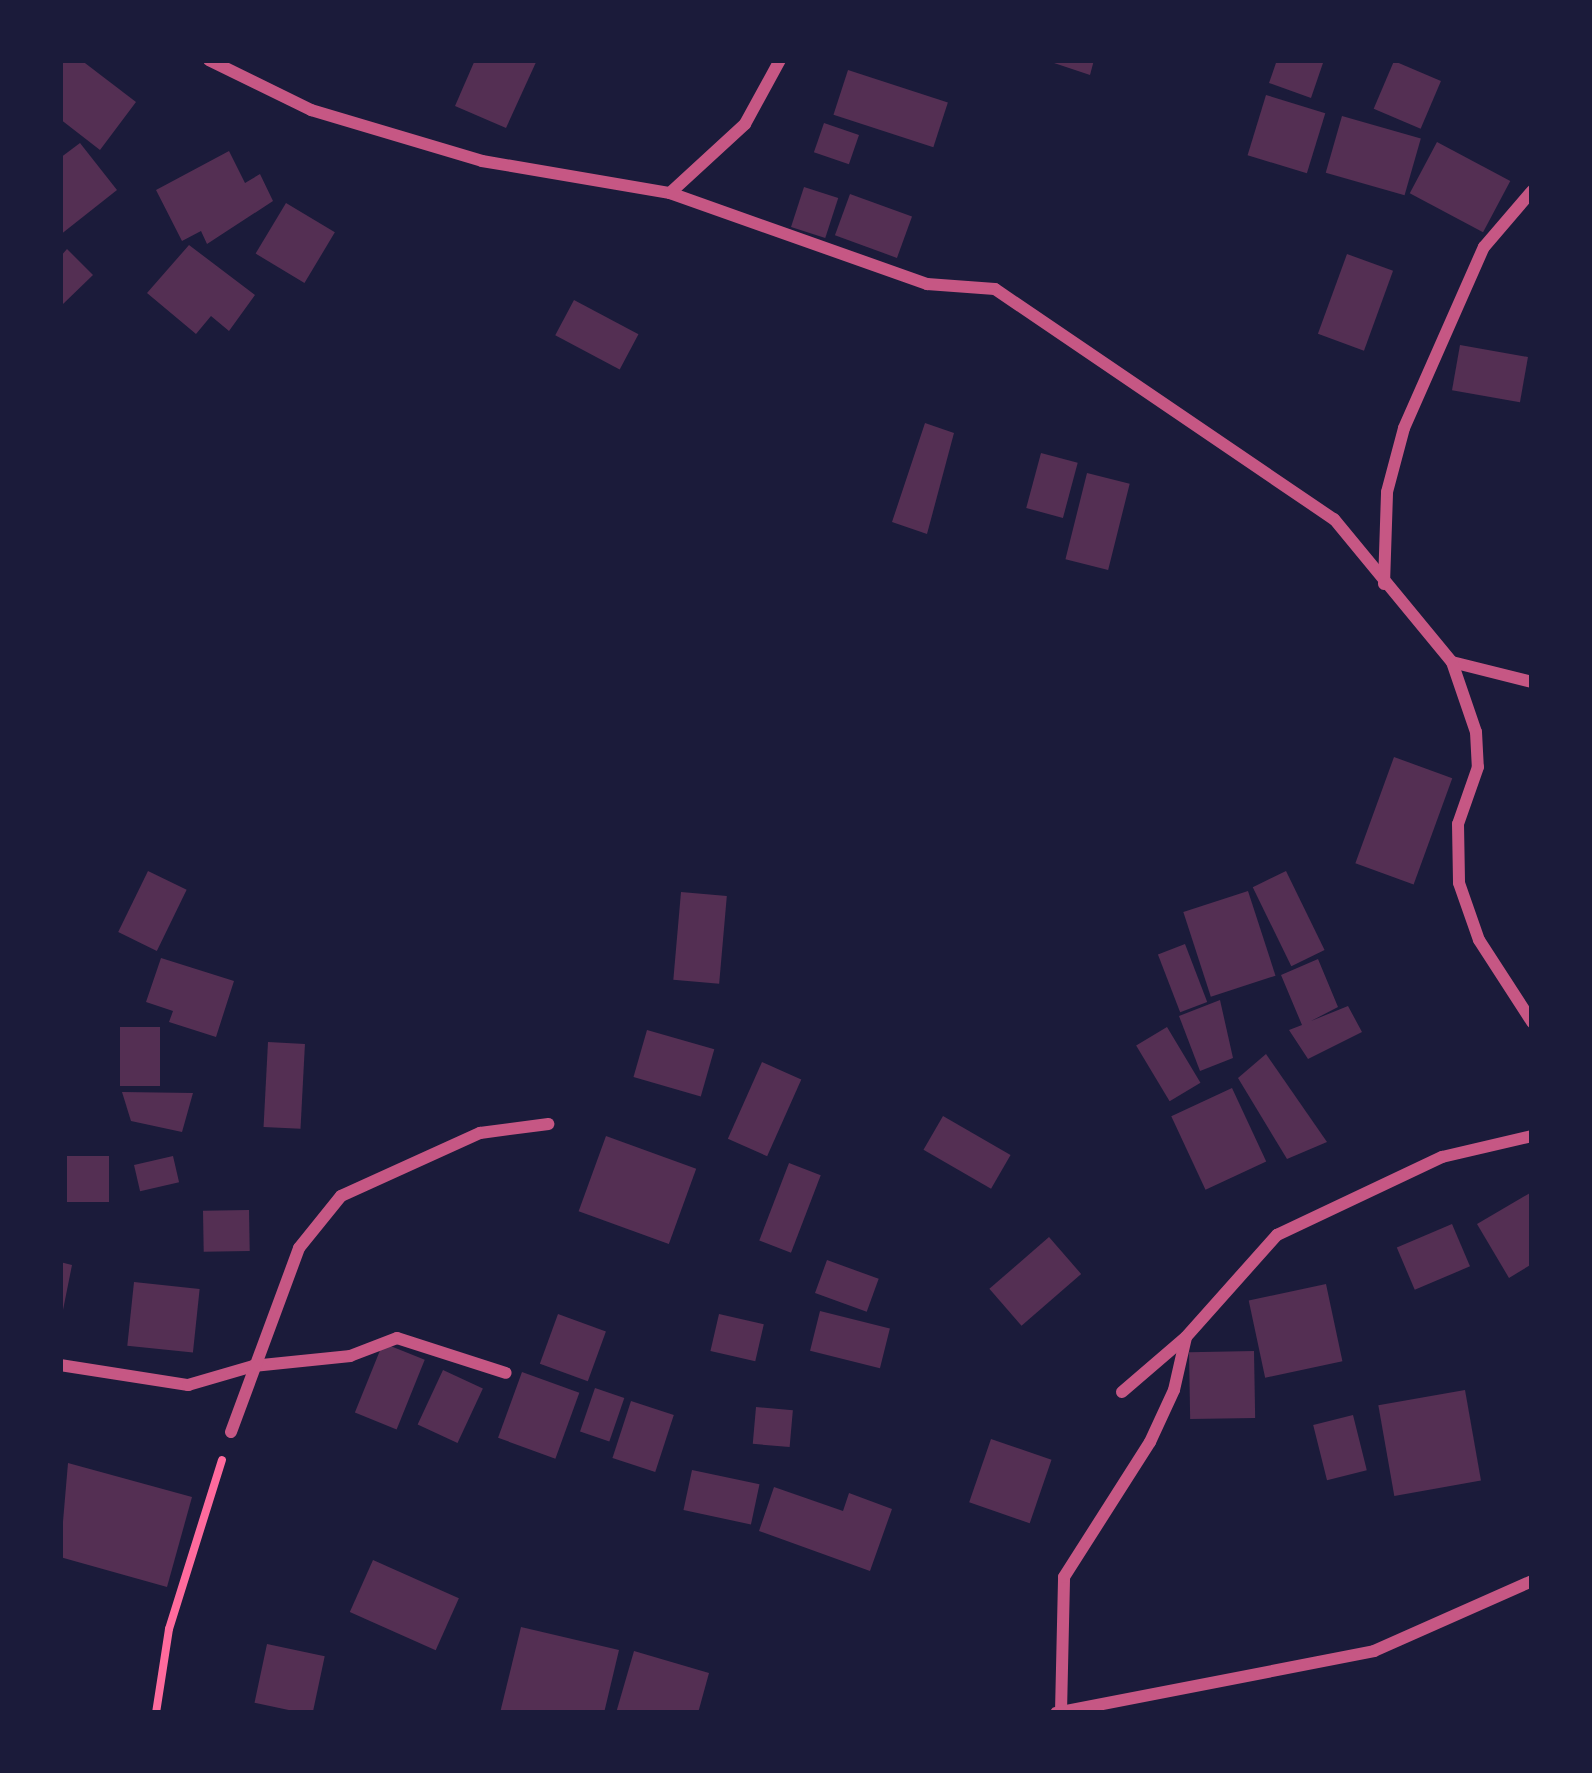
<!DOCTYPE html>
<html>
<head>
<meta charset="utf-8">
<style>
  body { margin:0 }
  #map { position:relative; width:1592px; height:1773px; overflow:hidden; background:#1b1b3a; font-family:"Noto Sans",sans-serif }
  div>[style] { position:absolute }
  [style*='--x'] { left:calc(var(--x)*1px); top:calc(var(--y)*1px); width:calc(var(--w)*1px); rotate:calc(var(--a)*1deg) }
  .building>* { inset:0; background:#542f53; transform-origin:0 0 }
  .path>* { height:8px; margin:-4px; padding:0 4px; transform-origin:4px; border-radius:4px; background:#ff6b9d }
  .minor>* { height:12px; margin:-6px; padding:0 6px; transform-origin:6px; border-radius:6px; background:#c65784 }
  span { translate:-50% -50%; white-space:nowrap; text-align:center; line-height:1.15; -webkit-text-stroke:12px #1b1b3a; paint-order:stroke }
  .frame { position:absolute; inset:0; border:63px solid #1b1b3a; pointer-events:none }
</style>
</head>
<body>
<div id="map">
  <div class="building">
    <i style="clip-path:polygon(60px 60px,81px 60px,136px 102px,100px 150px,60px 119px)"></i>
    <i style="clip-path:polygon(475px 60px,537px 60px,506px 128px,455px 106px)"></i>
    <i style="clip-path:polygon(1045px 60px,1094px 60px,1090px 75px)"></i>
    <i style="clip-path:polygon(1277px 60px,1324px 60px,1311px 98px,1269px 83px)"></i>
    <i style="left:1394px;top:61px;width:51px;height:52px;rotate:23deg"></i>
    <i style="left:848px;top:70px;width:105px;height:47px;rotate:18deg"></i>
    <i style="left:1266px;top:95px;width:62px;height:63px;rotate:17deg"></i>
    <i style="left:1342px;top:116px;width:82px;height:59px;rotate:16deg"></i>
    <i style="left:824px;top:123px;width:37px;height:31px;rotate:19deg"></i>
    <i style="left:1437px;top:142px;width:83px;height:58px;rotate:28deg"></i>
    <i style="clip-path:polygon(80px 143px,117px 190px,60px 235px,60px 158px)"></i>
    <i style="clip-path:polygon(229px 151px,245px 183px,260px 174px,273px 201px,207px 244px,201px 231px,182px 241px,156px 190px)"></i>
    <i style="left:804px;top:187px;width:36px;height:42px;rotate:18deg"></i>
    <i style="left:850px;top:194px;width:66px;height:44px;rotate:20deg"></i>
    <i style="left:286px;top:203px;width:57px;height:59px;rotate:31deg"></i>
    <i style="clip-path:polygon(189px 245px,255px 295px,229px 331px,211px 316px,196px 334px,147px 293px)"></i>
    <i style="clip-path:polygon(67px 249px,93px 275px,63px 304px,60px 257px)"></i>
    <i style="left:1347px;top:254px;width:49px;height:85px;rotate:20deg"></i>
    <i style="left:574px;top:300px;width:73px;height:40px;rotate:28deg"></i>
    <i style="left:1460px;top:345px;width:69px;height:46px;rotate:10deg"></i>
    <i style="clip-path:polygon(925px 423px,954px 433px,927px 534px,892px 522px)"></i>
    <i style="left:1041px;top:453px;width:38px;height:57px;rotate:15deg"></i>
    <i style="left:1087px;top:473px;width:44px;height:89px;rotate:14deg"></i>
    <i style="left:1394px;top:757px;width:62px;height:113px;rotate:20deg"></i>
    <i style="left:148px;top:871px;width:43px;height:68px;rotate:26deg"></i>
    <i style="left:1286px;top:871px;width:88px;height:37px;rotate:64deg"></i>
    <i style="left:1248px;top:891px;width:89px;height:68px;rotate:72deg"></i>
    <i style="left:681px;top:892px;width:46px;height:88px;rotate:5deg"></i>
    <i style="left:1185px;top:944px;width:62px;height:29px;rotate:69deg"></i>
    <i style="clip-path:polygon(161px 958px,234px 981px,216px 1037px,169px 1022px,173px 1011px,146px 1002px)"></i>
    <i style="clip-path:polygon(1318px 959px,1338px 1007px,1311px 1021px,1348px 1006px,1362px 1032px,1308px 1059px,1289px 1030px,1302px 1025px,1281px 975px)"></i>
    <i style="clip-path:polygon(1220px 1000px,1233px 1058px,1200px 1071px,1179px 1016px)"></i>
    <i style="left:120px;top:1027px;width:40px;height:59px"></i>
    <i style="left:1167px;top:1027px;width:65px;height:36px;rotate:59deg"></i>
    <i style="left:647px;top:1030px;width:70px;height:49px;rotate:16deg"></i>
    <i style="left:268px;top:1042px;width:37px;height:85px;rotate:3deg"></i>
    <i style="clip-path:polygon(1266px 1054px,1327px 1142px,1287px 1159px,1238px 1078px)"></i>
    <i style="left:762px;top:1062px;width:43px;height:84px;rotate:24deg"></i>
    <i style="left:1232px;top:1088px;width:81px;height:67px;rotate:65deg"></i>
    <i style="clip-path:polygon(122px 1092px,193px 1093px,182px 1132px,131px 1121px)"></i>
    <i style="left:943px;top:1116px;width:78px;height:39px;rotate:30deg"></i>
    <i style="left:606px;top:1136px;width:96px;height:80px;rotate:20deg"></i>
    <i style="left:67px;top:1156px;width:42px;height:46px"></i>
    <i style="left:173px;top:1156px;width:27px;height:40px;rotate:77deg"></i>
    <i style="left:789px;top:1163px;width:34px;height:83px;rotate:21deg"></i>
    <i style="clip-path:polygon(1530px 1193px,1532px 1264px,1509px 1278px,1477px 1224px)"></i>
    <i style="left:249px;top:1210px;width:41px;height:46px;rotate:89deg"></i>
    <i style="left:1452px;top:1224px;width:46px;height:60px;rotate:67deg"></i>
    <i style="left:1049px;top:1237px;width:49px;height:79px;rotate:49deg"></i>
    <i style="left:827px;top:1260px;width:55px;height:35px;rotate:20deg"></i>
    <i style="clip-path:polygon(60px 1262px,72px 1265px,62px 1315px,60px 1315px)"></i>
    <i style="left:134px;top:1282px;width:66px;height:64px;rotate:6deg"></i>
    <i style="left:1326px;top:1284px;width:79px;height:79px;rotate:78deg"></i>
    <i style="left:820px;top:1311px;width:72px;height:41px;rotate:14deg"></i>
    <i style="left:558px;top:1314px;width:51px;height:53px;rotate:20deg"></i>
    <i style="left:719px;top:1314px;width:46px;height:38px;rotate:13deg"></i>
    <i style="left:383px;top:1343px;width:45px;height:75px;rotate:22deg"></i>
    <i style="left:1254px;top:1351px;width:67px;height:65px;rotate:89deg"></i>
    <i style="left:443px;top:1370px;width:44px;height:60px;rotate:25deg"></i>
    <i style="left:522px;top:1372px;width:61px;height:70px;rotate:20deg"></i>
    <i style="left:595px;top:1388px;width:31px;height:46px;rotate:19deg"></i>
    <i style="left:1465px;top:1390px;width:92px;height:88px;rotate:80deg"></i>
    <i style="left:631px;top:1401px;width:45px;height:60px;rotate:18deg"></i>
    <i style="left:756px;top:1407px;width:37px;height:37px;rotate:5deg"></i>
    <i style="left:1353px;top:1415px;width:57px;height:41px;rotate:76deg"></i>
    <i style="left:991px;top:1439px;width:64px;height:67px;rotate:19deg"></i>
    <i style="clip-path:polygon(68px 1463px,192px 1497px,167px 1587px,60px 1557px)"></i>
    <i style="left:692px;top:1470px;width:69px;height:41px;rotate:12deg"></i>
    <i style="clip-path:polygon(774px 1487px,843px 1511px,849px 1493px,892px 1509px,870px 1571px,759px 1531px)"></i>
    <i style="left:373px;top:1560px;width:94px;height:57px;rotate:24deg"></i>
    <i style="clip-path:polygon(521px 1627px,619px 1650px,604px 1713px,500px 1713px)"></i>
    <i style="left:267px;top:1644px;width:59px;height:60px;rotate:12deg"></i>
    <i style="clip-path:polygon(634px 1651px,709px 1673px,698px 1713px,616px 1713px)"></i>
  </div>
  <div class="path">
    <i style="--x:156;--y:1713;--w:85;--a:-81.2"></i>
    <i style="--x:169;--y:1629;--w:177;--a:-72.6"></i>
  </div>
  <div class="minor">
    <i style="--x:209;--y:60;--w:114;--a:26.1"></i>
    <i style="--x:311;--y:110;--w:178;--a:16.6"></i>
    <i style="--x:482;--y:161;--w:191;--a:9.7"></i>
    <i style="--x:670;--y:193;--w:273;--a:19.5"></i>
    <i style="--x:927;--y:284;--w:68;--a:4.2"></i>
    <i style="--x:995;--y:289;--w:410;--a:34.2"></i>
    <i style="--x:1334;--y:519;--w:185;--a:50.5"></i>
    <i style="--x:1452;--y:662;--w:82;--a:14"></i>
    <i style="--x:670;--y:193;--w:102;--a:-42.6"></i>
    <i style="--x:745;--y:124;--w:73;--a:-61.3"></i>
    <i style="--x:1384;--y:584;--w:92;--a:-88.1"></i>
    <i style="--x:1387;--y:492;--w:66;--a:-75.1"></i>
    <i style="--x:1404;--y:428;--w:198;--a:-66.2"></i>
    <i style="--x:1484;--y:247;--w:74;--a:-49.4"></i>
    <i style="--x:1452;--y:662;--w:74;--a:71.1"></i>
    <i style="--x:1476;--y:732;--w:35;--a:87"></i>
    <i style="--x:1478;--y:767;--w:60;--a:109.3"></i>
    <i style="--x:1458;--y:824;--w:59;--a:89"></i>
    <i style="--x:1459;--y:883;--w:60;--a:70.7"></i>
    <i style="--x:1479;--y:940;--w:98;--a:57.1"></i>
    <i style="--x:60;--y:1365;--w:130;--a:8.9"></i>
    <i style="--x:188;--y:1385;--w:68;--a:-16.3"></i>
    <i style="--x:253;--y:1366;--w:98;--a:-5.9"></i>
    <i style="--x:350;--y:1356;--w:50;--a:-21"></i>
    <i style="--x:397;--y:1338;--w:114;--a:17.8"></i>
    <i style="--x:1122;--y:1392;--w:84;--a:-40.7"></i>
    <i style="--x:1186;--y:1337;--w:137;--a:-48.3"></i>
    <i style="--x:1277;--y:1235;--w:183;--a:-25.3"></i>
    <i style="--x:1442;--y:1157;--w:92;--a:-13.1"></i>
    <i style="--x:231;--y:1432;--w:196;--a:-69.7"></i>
    <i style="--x:299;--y:1248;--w:67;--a:-51.1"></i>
    <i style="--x:341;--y:1196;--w:153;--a:-24.4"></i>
    <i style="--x:480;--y:1133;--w:69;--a:-7.5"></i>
    <i style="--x:1061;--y:1712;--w:135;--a:-88.7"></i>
    <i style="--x:1064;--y:1577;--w:160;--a:-57.5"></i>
    <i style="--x:1150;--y:1442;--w:57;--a:-65.2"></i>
    <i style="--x:1174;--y:1390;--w:54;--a:-77.2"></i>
    <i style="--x:1056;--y:1713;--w:324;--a:-11"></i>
    <i style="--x:1374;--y:1651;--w:173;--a:-23.9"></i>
  </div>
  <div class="frame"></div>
</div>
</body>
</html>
